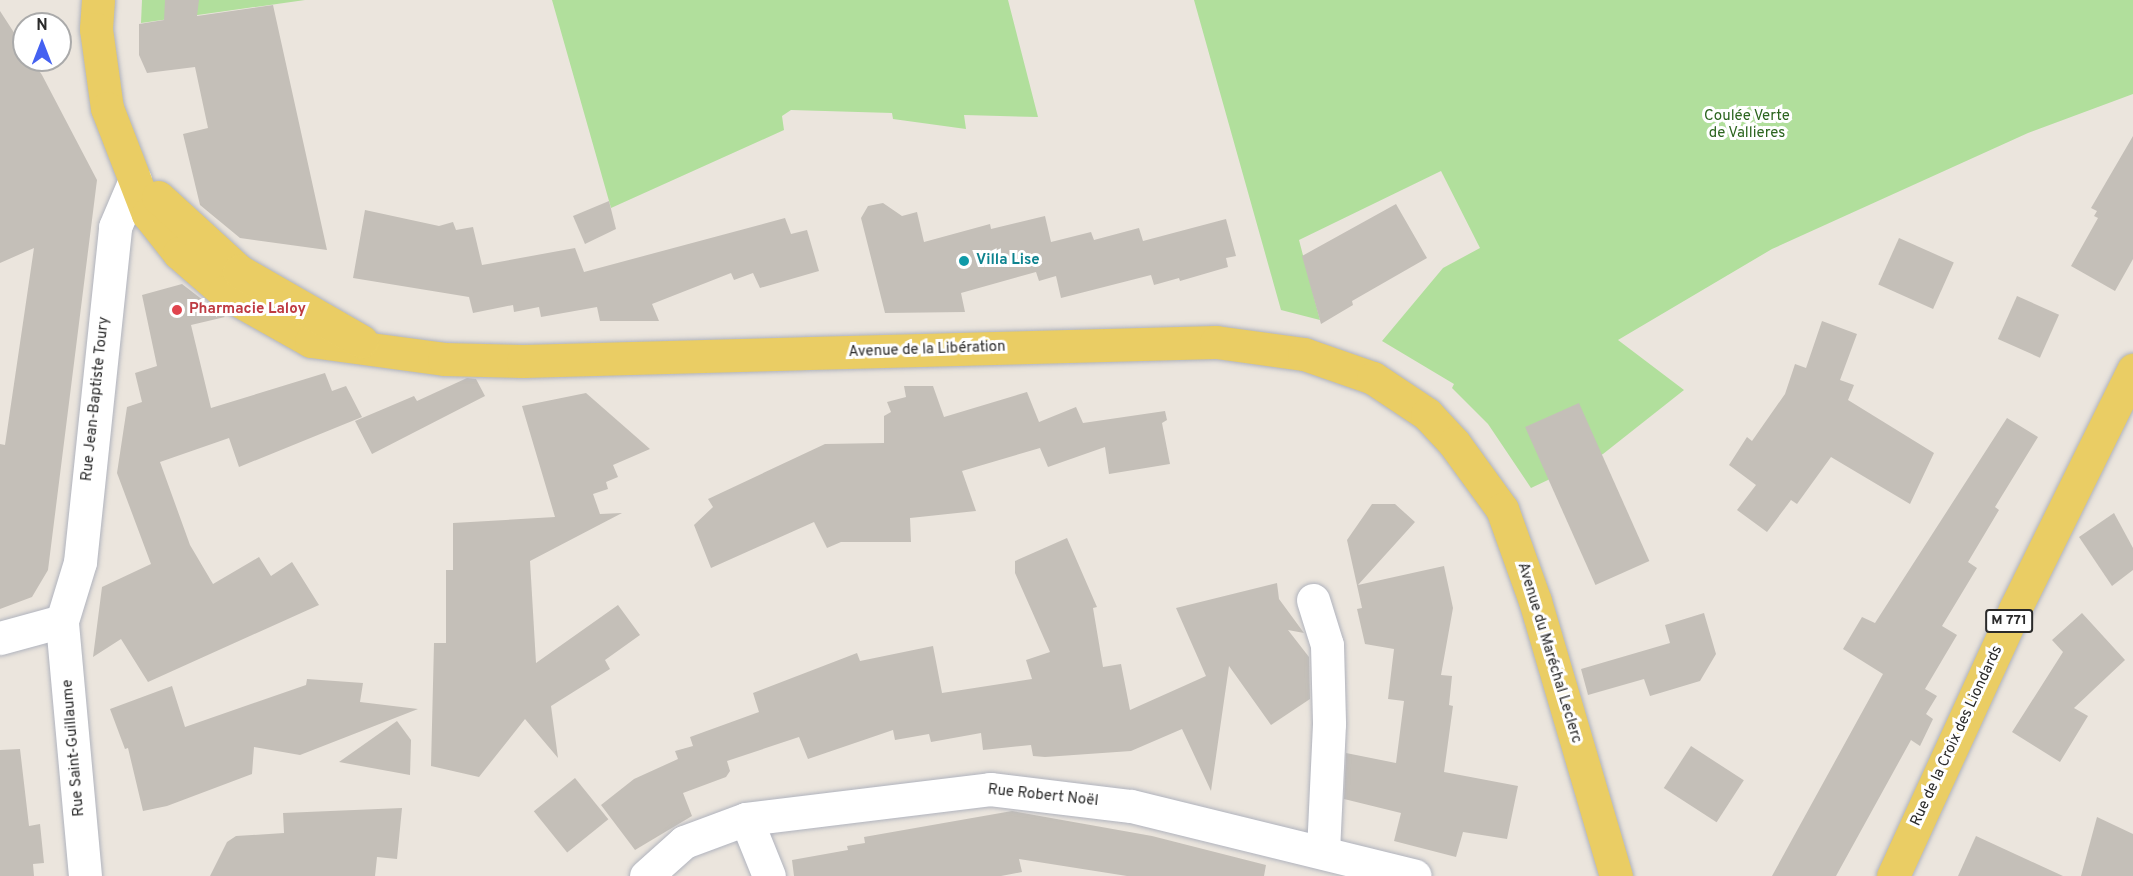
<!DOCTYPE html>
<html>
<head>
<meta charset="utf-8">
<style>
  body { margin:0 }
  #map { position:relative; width:2133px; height:876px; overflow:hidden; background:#ebe5dd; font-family:Overpass,sans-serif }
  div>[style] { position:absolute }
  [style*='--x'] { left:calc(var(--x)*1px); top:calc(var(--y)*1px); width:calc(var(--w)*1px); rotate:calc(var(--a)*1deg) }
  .green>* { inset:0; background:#b1df9c }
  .building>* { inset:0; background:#c4bfb8; transform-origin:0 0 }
  .roads { filter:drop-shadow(0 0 2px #b0b3bd) drop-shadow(0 0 2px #b0b3bd) }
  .minor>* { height:33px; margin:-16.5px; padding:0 16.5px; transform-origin:16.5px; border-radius:16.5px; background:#fff }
  .major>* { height:33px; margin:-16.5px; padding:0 16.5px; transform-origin:16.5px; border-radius:16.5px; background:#eacd64 }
  .dots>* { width:16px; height:16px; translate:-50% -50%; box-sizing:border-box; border:3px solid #fff; border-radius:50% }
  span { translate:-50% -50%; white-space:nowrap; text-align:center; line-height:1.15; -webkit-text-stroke:6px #fff; paint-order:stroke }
  .shield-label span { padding:2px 4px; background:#fff; border:2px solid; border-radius:4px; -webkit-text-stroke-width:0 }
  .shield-label { font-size:14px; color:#2a2a2a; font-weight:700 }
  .park-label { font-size:15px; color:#2b641e }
  .culture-label { font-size:15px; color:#0d838f; font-weight:700 }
  .left { translate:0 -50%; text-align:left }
  .health-label { font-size:15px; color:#be3a42; font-weight:700 }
  .street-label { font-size:15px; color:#2a2a2a }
  .north { position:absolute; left:12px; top:12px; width:60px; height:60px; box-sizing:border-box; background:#fff; border:2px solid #aaa; border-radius:50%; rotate:0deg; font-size:16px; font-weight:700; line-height:24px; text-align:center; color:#2a2a2a }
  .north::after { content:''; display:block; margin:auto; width:21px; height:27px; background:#4461f1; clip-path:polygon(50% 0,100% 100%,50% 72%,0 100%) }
</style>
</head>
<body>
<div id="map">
  <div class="green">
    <i style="clip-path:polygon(142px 0,305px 0,141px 23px)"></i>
    <i style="clip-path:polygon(552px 0,1008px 0,1038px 117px,964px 115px,966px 129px,893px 119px,892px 113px,791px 110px,782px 116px,784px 130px,611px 208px)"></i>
    <i style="clip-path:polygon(1194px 0,2133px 0,2133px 94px,2028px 133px,1772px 249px,1618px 340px,1684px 390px,1603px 454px,1531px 488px,1488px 424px,1452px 388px,1454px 384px,1382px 341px,1443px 268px,1480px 248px,1441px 171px,1299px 240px,1320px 320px,1281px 310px)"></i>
  </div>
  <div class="building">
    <i style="clip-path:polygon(165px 0,199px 0,197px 16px,273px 5px,327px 250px,240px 238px,200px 205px,183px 134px,208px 128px,195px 67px,147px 73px,139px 55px,139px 24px,164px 20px)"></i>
    <i style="clip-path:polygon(0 11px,24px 48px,24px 60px,32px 60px,42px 75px,97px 180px,48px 570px,32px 597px,0 609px,0 444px,5px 445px,34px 248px,0 263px)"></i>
    <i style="clip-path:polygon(2133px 136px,2133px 259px,2115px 291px,2071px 266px,2098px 218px,2094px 216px,2097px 211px,2091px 208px)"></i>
    <i style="clip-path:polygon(609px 201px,616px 229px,585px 244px,573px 216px)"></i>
    <i style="clip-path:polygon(883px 203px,902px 216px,917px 212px,924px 242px,990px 224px,991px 229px,1045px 216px,1051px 242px,1091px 232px,1094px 240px,1139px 228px,1143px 241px,1226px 219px,1236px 256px,1226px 258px,1228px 267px,1180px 281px,1179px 278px,1154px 285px,1151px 275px,1061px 298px,1056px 276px,1039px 281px,1036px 272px,961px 293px,965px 312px,885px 313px,861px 218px,868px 206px)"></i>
    <i style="clip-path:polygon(1396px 204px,1427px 258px,1352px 301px,1353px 305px,1321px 324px,1302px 256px)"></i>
    <i style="clip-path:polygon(365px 210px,439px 226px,453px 222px,456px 230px,473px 227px,482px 265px,575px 248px,584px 272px,785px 218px,791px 234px,807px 230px,819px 271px,760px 288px,753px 273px,734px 280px,731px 273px,652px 304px,659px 321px,600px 321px,597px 307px,541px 317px,539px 307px,514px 312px,513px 305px,473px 313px,469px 297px,353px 278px)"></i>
    <i style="left:1899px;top:238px;width:60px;height:51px;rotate:24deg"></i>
    <i style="clip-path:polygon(182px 284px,225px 317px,191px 325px,211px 408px,325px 373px,332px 391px,346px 386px,362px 417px,239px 467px,229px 438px,160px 462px,190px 545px,213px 584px,259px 557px,271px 576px,292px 562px,319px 605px,148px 682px,121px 639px,93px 657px,102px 587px,151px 564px,117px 473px,127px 407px,142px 402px,135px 373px,157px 366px,142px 295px)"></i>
    <i style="left:2017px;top:296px;width:46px;height:47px;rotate:24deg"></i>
    <i style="clip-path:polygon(1822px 321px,1857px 334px,1840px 380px,1854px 385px,1848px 400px,1934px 453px,1910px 504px,1831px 457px,1797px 504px,1791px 500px,1767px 532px,1737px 510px,1756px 485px,1729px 465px,1747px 437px,1752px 441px,1785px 394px,1795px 364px,1806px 368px)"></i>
    <i style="clip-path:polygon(467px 378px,476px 379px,485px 396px,372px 454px,355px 421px,414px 396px,417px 401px)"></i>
    <i style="clip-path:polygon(904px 386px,933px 386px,944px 417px,1027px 392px,1039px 422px,1076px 407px,1083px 423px,1165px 411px,1167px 420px,1162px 423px,1170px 464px,1109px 474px,1105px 447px,1048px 467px,1040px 448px,962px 471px,976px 511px,910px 518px,911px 542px,841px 542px,827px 548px,814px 522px,711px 568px,694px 525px,713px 507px,708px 499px,825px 444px,884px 443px,884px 416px,891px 412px,887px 402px,906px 397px)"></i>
    <i style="clip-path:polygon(586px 393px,650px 449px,613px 465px,618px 477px,606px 482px,608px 489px,593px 494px,600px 514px,622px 513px,530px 561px,536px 663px,618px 605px,640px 635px,605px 660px,610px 669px,551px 706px,558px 758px,525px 719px,479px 777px,431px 766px,434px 643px,446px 643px,446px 570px,453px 570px,453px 523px,555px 517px,522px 406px)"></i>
    <i style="left:1579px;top:403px;width:173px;height:59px;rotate:66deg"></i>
    <i style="clip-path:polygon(2007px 418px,2038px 437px,1995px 507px,1999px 510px,1968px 562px,1977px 568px,1942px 626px,1957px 635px,1925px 689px,1937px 696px,1926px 714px,1933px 719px,1920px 746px,1911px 740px,1836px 876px,1772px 876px,1883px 674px,1843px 649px,1862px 617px,1875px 623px)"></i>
    <i style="clip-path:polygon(1372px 504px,1395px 504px,1415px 522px,1358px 585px,1444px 566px,1453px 608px,1441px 675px,1452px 676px,1449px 705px,1453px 706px,1444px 772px,1518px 786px,1507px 839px,1463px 832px,1456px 857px,1394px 841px,1401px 813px,1344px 799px,1346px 753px,1396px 763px,1404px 701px,1388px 699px,1394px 649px,1365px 644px,1357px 609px,1362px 608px,1347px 540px)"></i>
    <i style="clip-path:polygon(2114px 513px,2133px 548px,2133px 570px,2112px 586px,2079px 537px)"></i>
    <i style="clip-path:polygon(1067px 538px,1097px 607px,1093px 608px,1103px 667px,1121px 664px,1130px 710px,1206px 676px,1176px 608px,1277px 583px,1279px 599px,1304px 633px,1288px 630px,1309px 657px,1310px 699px,1271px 725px,1229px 666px,1211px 791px,1182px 729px,1131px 751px,1045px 757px,1033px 756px,1031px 745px,983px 750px,981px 733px,931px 742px,929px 734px,895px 740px,893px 730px,808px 759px,799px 737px,727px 761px,730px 771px,726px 777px,683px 793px,692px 816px,635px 850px,601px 805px,634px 779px,678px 759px,675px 751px,693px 746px,690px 737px,759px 712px,753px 693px,857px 653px,860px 661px,933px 646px,942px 693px,1032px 679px,1026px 660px,1050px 652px,1015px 573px,1015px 561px)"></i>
    <i style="clip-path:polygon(1704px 613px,1716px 654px,1700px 681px,1650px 696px,1644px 679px,1588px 695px,1581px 669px,1670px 643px,1665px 625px)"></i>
    <i style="clip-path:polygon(2082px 613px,2125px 660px,2074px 708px,2088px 716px,2060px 762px,2012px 732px,2063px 652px,2052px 640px)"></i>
    <i style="clip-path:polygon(307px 679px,363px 683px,360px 702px,418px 709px,300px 755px,254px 747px,252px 774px,167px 806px,143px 811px,128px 748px,125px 749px,110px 709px,172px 686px,185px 727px,306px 685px)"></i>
    <i style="clip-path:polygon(397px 721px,411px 740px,410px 775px,339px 762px)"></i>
    <i style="left:1691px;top:746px;width:63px;height:50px;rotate:33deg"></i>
    <i style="clip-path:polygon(20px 749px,29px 826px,40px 824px,44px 863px,33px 864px,34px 876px,0 876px,0 750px)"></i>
    <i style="left:575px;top:778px;width:53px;height:53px;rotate:51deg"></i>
    <i style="clip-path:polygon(402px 808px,397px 859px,377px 857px,375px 876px,210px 876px,227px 842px,236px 836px,284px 833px,283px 813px)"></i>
    <i style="clip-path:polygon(1012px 811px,1152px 836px,1266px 865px,1264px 876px,1127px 876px,1019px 859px,1022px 872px,1001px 876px,794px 876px,792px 860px,848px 850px,847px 846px,865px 843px,864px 837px)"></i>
    <i style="clip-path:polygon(2097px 817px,2133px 834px,2133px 876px,2081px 876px)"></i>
    <i style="clip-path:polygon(1976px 836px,2063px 876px,1958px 876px)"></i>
  </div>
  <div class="roads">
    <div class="minor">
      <i style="--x:1313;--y:600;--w:47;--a:72.7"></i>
      <i style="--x:1327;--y:645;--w:79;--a:88.5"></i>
      <i style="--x:1329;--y:724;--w:128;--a:92.7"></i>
      <i style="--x:0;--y:638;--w:64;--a:-15.3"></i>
      <i style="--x:746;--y:819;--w:61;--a:68"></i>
      <i style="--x:85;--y:876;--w:256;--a:-95.2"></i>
      <i style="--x:62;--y:621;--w:62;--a:-73"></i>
      <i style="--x:80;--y:562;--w:337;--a:-84"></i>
      <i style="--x:115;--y:227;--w:51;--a:-66.9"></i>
      <i style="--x:646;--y:876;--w:51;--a:-41.8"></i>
      <i style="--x:684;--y:842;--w:66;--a:-20.4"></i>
      <i style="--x:746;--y:819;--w:246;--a:-7"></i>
      <i style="--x:990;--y:789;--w:142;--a:6.9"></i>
      <i style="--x:1131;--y:806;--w:292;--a:13.8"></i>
    </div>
    <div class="major">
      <i style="--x:98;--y:0;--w:29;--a:94"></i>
      <i style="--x:96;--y:29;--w:80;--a:82.1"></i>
      <i style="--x:107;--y:108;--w:114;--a:68.9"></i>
      <i style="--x:148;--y:214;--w:50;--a:51.5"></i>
      <i style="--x:179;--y:253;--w:60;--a:40.9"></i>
      <i style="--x:224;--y:292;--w:100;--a:29.4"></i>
      <i style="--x:311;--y:341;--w:134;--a:7.7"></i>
      <i style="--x:444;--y:359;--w:79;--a:1.5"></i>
      <i style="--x:523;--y:361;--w:693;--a:-1.57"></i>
      <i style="--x:1216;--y:342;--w:89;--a:7.8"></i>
      <i style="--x:1304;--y:354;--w:73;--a:19.2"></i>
      <i style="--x:1373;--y:378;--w:65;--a:33.7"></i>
      <i style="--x:1427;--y:414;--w:40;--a:47"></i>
      <i style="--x:1454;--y:443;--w:82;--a:54"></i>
      <i style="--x:1502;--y:509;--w:98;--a:70.3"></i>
      <i style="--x:1535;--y:601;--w:287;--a:73.6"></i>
      <i style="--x:158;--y:197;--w:110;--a:42.4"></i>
      <i style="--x:239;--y:271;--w:141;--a:29.8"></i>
      <i style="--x:1893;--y:876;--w:294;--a:-65.4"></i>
      <i style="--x:2015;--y:609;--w:267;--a:-63.7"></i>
    </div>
  </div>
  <div class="dots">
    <i style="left:964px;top:261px;background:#0f9aa8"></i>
    <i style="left:177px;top:310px;background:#e0444e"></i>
  </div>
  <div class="shield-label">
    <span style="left:2009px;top:621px">M 771</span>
  </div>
  <div class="park-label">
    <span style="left:1747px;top:125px">Coulée Verte<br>de Vallieres</span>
  </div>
  <div class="culture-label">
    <span class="left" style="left:976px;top:261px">Villa Lise</span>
  </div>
  <div class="health-label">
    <span class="left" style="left:189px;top:310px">Pharmacie Laloy</span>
  </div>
  <div class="street-label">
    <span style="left:927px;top:350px;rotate:-2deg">Avenue de la Libération</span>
    <span style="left:96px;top:399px;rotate:-84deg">Rue Jean-Baptiste Toury</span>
    <span style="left:1549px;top:653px;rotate:73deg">Avenue du Maréchal Leclerc</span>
    <span style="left:1957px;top:736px;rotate:-65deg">Rue de la Croix des Liondards</span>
    <span style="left:74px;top:748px;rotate:-95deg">Rue Saint-Guillaume</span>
    <span style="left:1043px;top:796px;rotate:6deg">Rue Robert Noël</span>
  </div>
  <div class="north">N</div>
</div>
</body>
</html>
